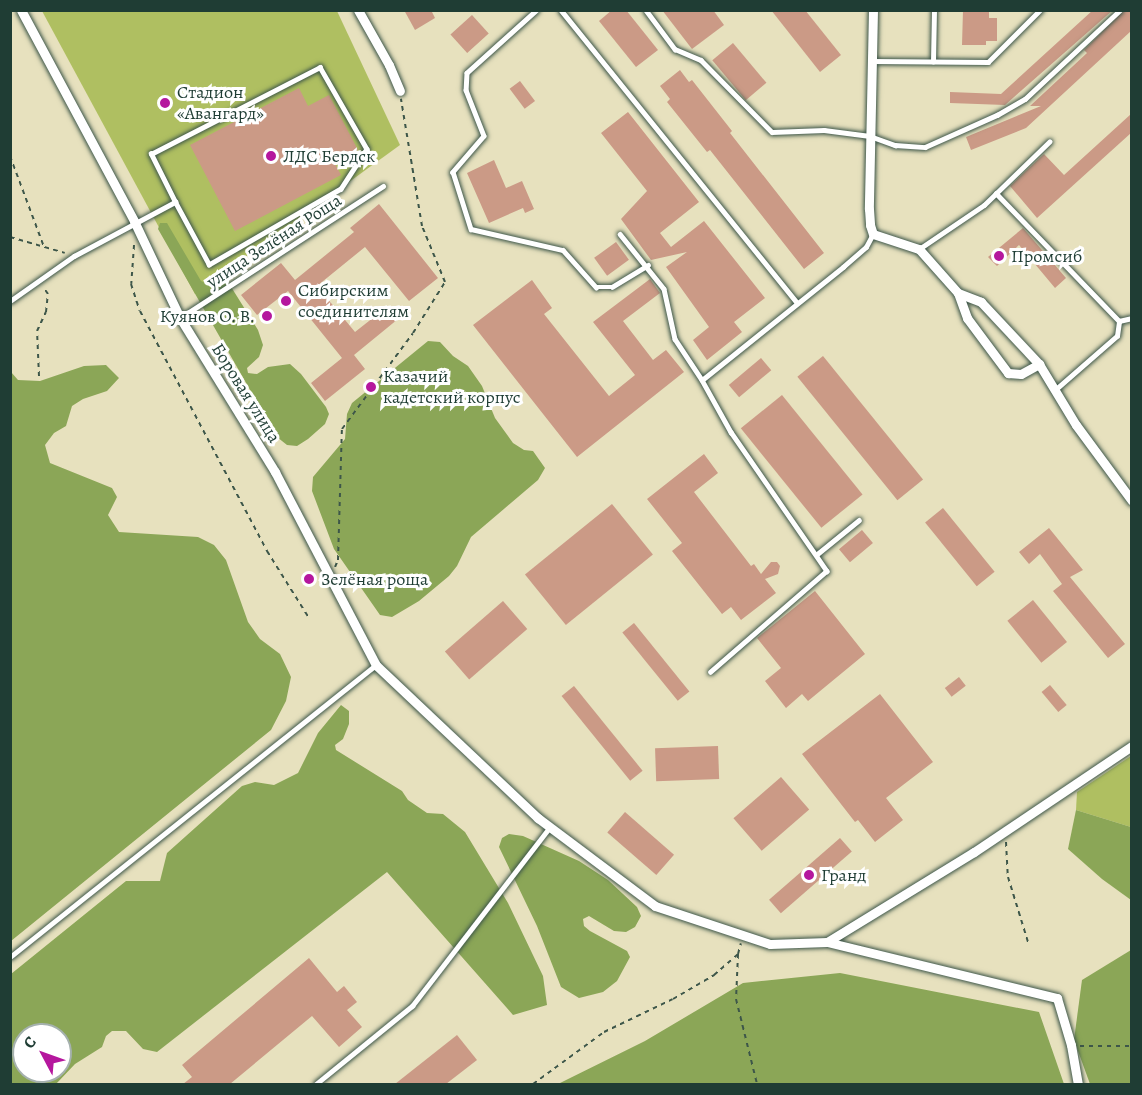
<!DOCTYPE html>
<html>
<head>
<meta charset="utf-8">
<style>
  body { margin:0 }
  #map { position:relative; width:1142px; height:1095px; overflow:hidden; background:#e7e1be; font-family:Alegreya,serif }
  div>[style] { position:absolute }
  [style*='--x'] { left:calc(var(--x)*1px); top:calc(var(--y)*1px); width:calc(var(--w)*1px); rotate:calc(var(--a)*1deg) }
  .green>* { inset:0; background:#afbf61 }
  .forest>* { inset:0; background:#8ba657 }
  .building>* { inset:0; background:#cb9a86; transform-origin:0 0 }
  .path>* { height:2px; margin-top:-1px; transform-origin:0; background:repeating-linear-gradient(90deg,#3d5649 0 4.5px,transparent 0 9px) }
  .roads { filter:drop-shadow(0 0 2px #3d5649) drop-shadow(0 0 2px #3d5649) }
  .lane>* { height:4.5px; margin:-2.25px; padding:0 2.25px; transform-origin:2.25px; border-radius:2.25px; background:#fff }
  .street>* { height:9px; margin:-4.5px; padding:0 4.5px; transform-origin:4.5px; border-radius:4.5px; background:#fff }
  .dots>* { width:16px; height:16px; translate:-50% -50%; box-sizing:border-box; border:3px solid #fff; border-radius:50% }
  span { translate:-50% -50%; white-space:nowrap; text-align:center; line-height:1.15; -webkit-text-stroke:6px #fff; paint-order:stroke }
  .poi-label { font-size:18px; color:#1f3d34 }
  .left { translate:0 -50%; text-align:left }
  .right { translate:-100% -50%; text-align:right }
  .street-label { font-size:18px; color:#1f3d34 }
  .frame { position:absolute; inset:0; border:12px solid #1f3d34; pointer-events:none }
  .north { position:absolute; left:12px; top:1023px; width:60px; height:60px; box-sizing:border-box; background:#fff; border:2px solid #a5b1ae; border-radius:50%; rotate:311deg; font-size:16px; font-weight:700; line-height:24px; text-align:center; color:#1f3d34 }
  .north::after { content:''; display:block; margin:auto; width:21px; height:27px; background:#b5179e; clip-path:polygon(50% 0,100% 100%,50% 72%,0 100%) }
</style>
</head>
<body>
<div id="map">
  <div class="green">
    <i style="clip-path:polygon(42px 11px,337px 11px,400px 145px,195px 294px)"></i>
    <i style="clip-path:polygon(1131px 756px,1131px 827px,1076px 810px,1077px 792px)"></i>
  </div>
  <div class="forest">
    <i style="clip-path:polygon(160px 223px,167px 223px,201px 281px,207px 284px,221px 278px,228px 282px,258px 330px,263px 345px,259px 357px,247px 368px,248px 373px,257px 374px,268px 367px,290px 364px,301px 374px,326px 407px,329px 414px,325px 424px,308px 439px,297px 446px,287px 445px,277px 437px,158px 229px)"></i>
    <i style="clip-path:polygon(428px 341px,440px 342px,453px 356px,468px 366px,482px 386px,495px 418px,513px 443px,524px 450px,533px 451px,545px 468px,538px 480px,471px 537px,457px 566px,449px 576px,419px 601px,392px 617px,380px 615px,334px 549px,312px 491px,313px 477px,345px 439px,347px 414px,352px 403px)"></i>
    <i style="clip-path:polygon(106px 365px,119px 378px,107px 391px,83px 399px,72px 406px,66px 426px,54px 433px,45px 445px,50px 463px,112px 488px,117px 497px,108px 515px,119px 532px,198px 537px,214px 545px,226px 560px,248px 622px,260px 639px,280px 654px,291px 677px,286px 701px,271px 730px,11px 941px,11px 372px,18px 380px,40px 381px,84px 366px)"></i>
    <i style="clip-path:polygon(evenodd,341px 705px,349px 711px,349px 724px,343px 739px,335px 745px,336px 750px,402px 791px,408px 800px,427px 813px,443px 814px,465px 832px,508px 903px,543px 976px,547px 1005px,513px 1015px,387px 872px,157px 1052px,143px 1049px,126px 1031px,112px 1031px,106px 1036px,102px 1047px,75px 1064px,56px 1084px,11px 1084px,11px 974px,126px 881px,160px 881px,167px 853px,242px 786px,255px 782px,274px 785px,298px 773px,318px 733px,341px 705px,24px 1035px,60px 1035px,60px 1071px,24px 1071px,24px 1035px)"></i>
    <i style="clip-path:polygon(1076px 810px,1131px 827px,1131px 900px,1102px 879px,1068px 849px)"></i>
    <i style="clip-path:polygon(509px 834px,523px 836px,579px 861px,608px 880px,637px 907px,641px 916px,635px 927px,626px 932px,614px 931px,589px 916px,583px 919px,584px 926px,590px 931px,627px 951px,630px 957px,617px 981px,603px 992px,579px 998px,561px 987px,537px 926px,499px 847px,502px 838px)"></i>
    <i style="clip-path:polygon(1131px 950px,1131px 1084px,1090px 1084px,1074px 1040px,1082px 980px)"></i>
    <i style="clip-path:polygon(840px 973px,1039px 1012px,1064px 1084px,558px 1084px,645px 1041px,743px 983px)"></i>
  </div>
  <div class="building">
    <i style="clip-path:polygon(404px 10px,431px 10px,435px 18px,415px 30px)"></i>
    <i style="clip-path:polygon(612px 10px,626px 10px,658px 50px,636px 67px,599px 21px)"></i>
    <i style="clip-path:polygon(662px 10px,713px 10px,724px 25px,692px 49px)"></i>
    <i style="clip-path:polygon(771px 10px,805px 10px,841px 55px,820px 72px)"></i>
    <i style="clip-path:polygon(963px 10px,989px 10px,989px 18px,997px 18px,997px 41px,986px 41px,986px 45px,962px 45px)"></i>
    <i style="clip-path:polygon(1093px 10px,1113px 10px,1005px 105px,950px 103px,950px 92px,1001px 94px)"></i>
    <i style="clip-path:polygon(1124px 10px,1131px 10px,1131px 31px,1026px 128px,971px 150px,966px 137px,1041px 106px,1030px 106px,1087px 53px,1084px 50px)"></i>
    <i style="left:472px;top:15px;width:25px;height:29px;rotate:48deg"></i>
    <i style="left:733px;top:43px;width:52px;height:27px;rotate:50deg"></i>
    <i style="clip-path:polygon(680px 70px,689px 82px,692px 80px,732px 131px,730px 133px,824px 253px,804px 269px,710px 150px,707px 152px,667px 102px,670px 99px,660px 86px)"></i>
    <i style="left:520px;top:81px;width:25px;height:13px;rotate:53deg"></i>
    <i style="clip-path:polygon(299px 88px,308px 106px,329px 95px,358px 150px,334px 162px,341px 175px,235px 231px,190px 145px)"></i>
    <i style="clip-path:polygon(628px 112px,699px 202px,660px 233px,671px 247px,704px 221px,765px 298px,734px 322px,742px 332px,707px 360px,693px 340px,709px 327px,666px 267px,687px 252px,651px 260px,621px 219px,647px 191px,601px 133px)"></i>
    <i style="clip-path:polygon(1131px 114px,1131px 133px,1037px 218px,1010px 186px,1044px 154px,1064px 175px)"></i>
    <i style="clip-path:polygon(494px 160px,506px 188px,522px 181px,534px 209px,525px 213px,523px 208px,489px 223px,467px 173px)"></i>
    <i style="clip-path:polygon(379px 204px,438px 278px,409px 301px,365px 247px,317px 286px,355px 332px,388px 306px,398px 319px,354px 355px,365px 369px,325px 401px,311px 383px,342px 358px,288px 291px,257px 315px,241px 295px,281px 263px,295px 280px,354px 232px,350px 228px)"></i>
    <i style="clip-path:polygon(1023px 228px,1066px 278px,1055px 288px,1019px 245px,997px 266px,988px 257px)"></i>
    <i style="left:616px;top:242px;width:22px;height:27px;rotate:54deg"></i>
    <i style="clip-path:polygon(650px 279px,660px 293px,623px 321px,653px 360px,666px 350px,684px 372px,577px 457px,473px 325px,532px 280px,552px 308px,544px 314px,609px 396px,635px 375px,593px 322px)"></i>
    <i style="left:823px;top:356px;width:159px;height:33px;rotate:51deg"></i>
    <i style="left:761px;top:358px;width:16px;height:42px;rotate:50deg"></i>
    <i style="left:782px;top:395px;width:128px;height:53px;rotate:51deg"></i>
    <i style="clip-path:polygon(704px 454px,718px 473px,694px 492px,751px 566px,754px 564px,761px 574px,771px 562px,777px 562px,780px 566px,778px 574px,765px 579px,776px 593px,741px 620px,731px 607px,722px 614px,672px 551px,682px 543px,647px 499px)"></i>
    <i style="left:612px;top:504px;width:65px;height:112px;rotate:51deg"></i>
    <i style="left:943px;top:508px;width:82px;height:23px;rotate:51deg"></i>
    <i style="clip-path:polygon(1049px 528px,1083px 570px,1070px 577px,1125px 644px,1108px 658px,1053px 591px,1062px 584px,1040px 554px,1029px 564px,1019px 552px)"></i>
    <i style="left:862px;top:530px;width:17px;height:30px;rotate:50deg"></i>
    <i style="clip-path:polygon(815px 591px,865px 654px,808px 701px,802px 694px,786px 708px,765px 681px,781px 668px,757px 638px)"></i>
    <i style="left:1033px;top:600px;width:54px;height:33px;rotate:51deg"></i>
    <i style="left:503px;top:601px;width:37px;height:77px;rotate:49deg"></i>
    <i style="left:634px;top:623px;width:88px;height:15px;rotate:51deg"></i>
    <i style="left:959px;top:677px;width:11px;height:18px;rotate:52deg"></i>
    <i style="left:1050px;top:685px;width:26px;height:11px;rotate:50deg"></i>
    <i style="left:574px;top:686px;width:109px;height:16px;rotate:51deg"></i>
    <i style="clip-path:polygon(880px 694px,933px 762px,886px 798px,903px 820px,875px 842px,858px 820px,855px 822px,802px 754px)"></i>
    <i style="left:718px;top:746px;width:33px;height:63px;rotate:88deg"></i>
    <i style="left:781px;top:777px;width:43px;height:63px;rotate:49deg"></i>
    <i style="left:625px;top:812px;width:65px;height:27px;rotate:41deg"></i>
    <i style="left:840px;top:838px;width:18px;height:94px;rotate:49deg"></i>
    <i style="clip-path:polygon(309px 958px,337px 992px,344px 986px,357px 1002px,347px 1010px,362px 1027px,339px 1047px,312px 1016px,230px 1084px,183px 1084px,192px 1077px,182px 1065px)"></i>
    <i style="clip-path:polygon(457px 1035px,477px 1060px,446px 1084px,395px 1084px)"></i>
  </div>
  <div class="path">
    <i style="--x:10;--y:156;--w:97;--a:69.5"></i>
    <i style="--x:10;--y:237;--w:57;--a:16.2"></i>
    <i style="--x:134;--y:245;--w:39;--a:94"></i>
    <i style="--x:131;--y:284;--w:28;--a:72"></i>
    <i style="--x:140;--y:311;--w:272;--a:62.1"></i>
    <i style="--x:267;--y:551;--w:79;--a:57.9"></i>
    <i style="--x:39;--y:376;--w:45;--a:-92.5"></i>
    <i style="--x:37;--y:331;--w:21;--a:-65"></i>
    <i style="--x:46;--y:312;--w:18;--a:-84"></i>
    <i style="--x:48;--y:294;--w:7;--a:-124"></i>
    <i style="--x:335;--y:567;--w:8;--a:-67"></i>
    <i style="--x:338;--y:560;--w:131;--a:-88.3"></i>
    <i style="--x:342;--y:429;--w:119;--a:-53.5"></i>
    <i style="--x:413;--y:333;--w:60;--a:-57.9"></i>
    <i style="--x:445;--y:282;--w:61;--a:-112.3"></i>
    <i style="--x:422;--y:226;--w:129;--a:-99.4"></i>
    <i style="--x:1006;--y:842;--w:35;--a:87"></i>
    <i style="--x:1008;--y:877;--w:68;--a:72.9"></i>
    <i style="--x:738;--y:954;--w:45;--a:92.5"></i>
    <i style="--x:736;--y:999;--w:88;--a:76.1"></i>
    <i style="--x:1080;--y:1046;--w:52;--a:0"></i>
    <i style="--x:533;--y:1084;--w:88;--a:-36.2"></i>
    <i style="--x:604;--y:1032;--w:76;--a:-25.6"></i>
    <i style="--x:673;--y:999;--w:48;--a:-30.3"></i>
    <i style="--x:714;--y:975;--w:32;--a:-41"></i>
    <i style="--x:738;--y:954;--w:11;--a:-75"></i>
  </div>
  <div class="roads">
    <div class="lane">
      <i style="--x:537;--y:10;--w:94;--a:138"></i>
      <i style="--x:467;--y:73;--w:17;--a:93"></i>
      <i style="--x:466;--y:90;--w:49;--a:68.6"></i>
      <i style="--x:484;--y:136;--w:48;--a:130.7"></i>
      <i style="--x:453;--y:172;--w:60;--a:72.5"></i>
      <i style="--x:471;--y:229;--w:94;--a:12.9"></i>
      <i style="--x:563;--y:250;--w:50;--a:48.3"></i>
      <i style="--x:596;--y:287;--w:16;--a:0"></i>
      <i style="--x:612;--y:287;--w:42;--a:-31.4"></i>
      <i style="--x:561;--y:10;--w:375;--a:51.1"></i>
      <i style="--x:646;--y:10;--w:49;--a:53.4"></i>
      <i style="--x:675;--y:49;--w:28;--a:23"></i>
      <i style="--x:701;--y:60;--w:101;--a:45.4"></i>
      <i style="--x:772;--y:132;--w:52;--a:-2.2"></i>
      <i style="--x:824;--y:130;--w:46;--a:7.4"></i>
      <i style="--x:870;--y:136;--w:27;--a:20"></i>
      <i style="--x:895;--y:145;--w:30;--a:4"></i>
      <i style="--x:925;--y:147;--w:79;--a:-24"></i>
      <i style="--x:997;--y:115;--w:32;--a:-30"></i>
      <i style="--x:1025;--y:99;--w:130;--a:-43.1"></i>
      <i style="--x:872;--y:61;--w:116;--a:0.5"></i>
      <i style="--x:988;--y:62;--w:74;--a:-45"></i>
      <i style="--x:933;--y:62;--w:52;--a:-88.9"></i>
      <i style="--x:996;--y:193;--w:178;--a:46.1"></i>
      <i style="--x:1119;--y:321;--w:13;--a:-13"></i>
      <i style="--x:620;--y:234;--w:70;--a:51.3"></i>
      <i style="--x:664;--y:289;--w:51;--a:77.6"></i>
      <i style="--x:675;--y:339;--w:49;--a:56.6"></i>
      <i style="--x:702;--y:380;--w:60;--a:60.9"></i>
      <i style="--x:731;--y:432;--w:169;--a:55.4"></i>
      <i style="--x:827;--y:571;--w:154;--a:139"></i>
      <i style="--x:919;--y:249;--w:78;--a:-34.1"></i>
      <i style="--x:984;--y:205;--w:91;--a:-44.1"></i>
      <i style="--x:10;--y:301;--w:78;--a:-35.1"></i>
      <i style="--x:74;--y:256;--w:115;--a:-28.1"></i>
      <i style="--x:175;--y:202;--w:54;--a:-116.6"></i>
      <i style="--x:151;--y:154;--w:190;--a:-27.2"></i>
      <i style="--x:320;--y:67;--w:95;--a:60.2"></i>
      <i style="--x:367;--y:149;--w:48;--a:123"></i>
      <i style="--x:341;--y:189;--w:152;--a:150.1"></i>
      <i style="--x:209;--y:265;--w:72;--a:-118.4"></i>
      <i style="--x:180;--y:318;--w:242;--a:-33"></i>
      <i style="--x:702;--y:380;--w:181;--a:-38.7"></i>
      <i style="--x:843;--y:267;--w:30;--a:-41"></i>
      <i style="--x:866;--y:247;--w:15;--a:-62"></i>
      <i style="--x:1055;--y:390;--w:82;--a:-41.1"></i>
      <i style="--x:1117;--y:336;--w:15;--a:-82"></i>
      <i style="--x:816;--y:555;--w:55;--a:-39.1"></i>
      <i style="--x:10;--y:957;--w:468;--a:-38.6"></i>
      <i style="--x:316;--y:1084;--w:124;--a:-39.1"></i>
      <i style="--x:412;--y:1006;--w:226;--a:-52.4"></i>
    </div>
    <div class="street">
      <i style="--x:21;--y:10;--w:239;--a:61.8"></i>
      <i style="--x:134;--y:221;--w:107;--a:64.6"></i>
      <i style="--x:180;--y:318;--w:181;--a:58.3"></i>
      <i style="--x:275;--y:472;--w:218;--a:62.4"></i>
      <i style="--x:376;--y:665;--w:223;--a:43.4"></i>
      <i style="--x:538;--y:818;--w:146;--a:36.9"></i>
      <i style="--x:655;--y:906;--w:121;--a:18.3"></i>
      <i style="--x:770;--y:944;--w:57;--a:-2"></i>
      <i style="--x:827;--y:942;--w:237;--a:13.7"></i>
      <i style="--x:1057;--y:998;--w:49;--a:73.4"></i>
      <i style="--x:1071;--y:1045;--w:40;--a:80"></i>
      <i style="--x:358;--y:10;--w:63;--a:60.6"></i>
      <i style="--x:389;--y:65;--w:28;--a:67"></i>
      <i style="--x:873;--y:10;--w:199;--a:91.2"></i>
      <i style="--x:869;--y:209;--w:16;--a:86"></i>
      <i style="--x:870;--y:225;--w:9;--a:72"></i>
      <i style="--x:873;--y:234;--w:48;--a:18.1"></i>
      <i style="--x:919;--y:249;--w:59;--a:48.4"></i>
      <i style="--x:958;--y:293;--w:27;--a:70"></i>
      <i style="--x:967;--y:318;--w:69;--a:53.3"></i>
      <i style="--x:1008;--y:373;--w:13;--a:4"></i>
      <i style="--x:1021;--y:374;--w:21;--a:-29"></i>
      <i style="--x:1039;--y:364;--w:71;--a:58.8"></i>
      <i style="--x:1076;--y:425;--w:94;--a:53.6"></i>
      <i style="--x:958;--y:293;--w:25;--a:21"></i>
      <i style="--x:981;--y:302;--w:85;--a:46.9"></i>
      <i style="--x:827;--y:942;--w:172;--a:-31.5"></i>
      <i style="--x:974;--y:852;--w:190;--a:-33.9"></i>
    </div>
  </div>
  <div class="dots">
    <i style="left:165px;top:103px;background:#b5179e"></i>
    <i style="left:271px;top:156px;background:#b5179e"></i>
    <i style="left:999px;top:256px;background:#b5179e"></i>
    <i style="left:286px;top:301px;background:#b5179e"></i>
    <i style="left:267px;top:316px;background:#b5179e"></i>
    <i style="left:371px;top:387px;background:#b5179e"></i>
    <i style="left:309px;top:579px;background:#b5179e"></i>
    <i style="left:809px;top:875px;background:#b5179e"></i>
  </div>
  <div class="poi-label">
    <span class="left" style="left:177px;top:103px">Стадион<br>«Авангард»</span>
    <span class="left" style="left:283px;top:156px">ЛДС Бердск</span>
    <span class="left" style="left:1011px;top:256px">Промсиб</span>
    <span class="left" style="left:298px;top:301px">Сибирским<br>соединителям</span>
    <span class="right" style="left:255px;top:316px">Куянов О. В.</span>
    <span class="left" style="left:383px;top:387px">Казачий<br>кадетский корпус</span>
    <span class="left" style="left:321px;top:579px">Зелёная роща</span>
    <span class="left" style="left:821px;top:875px">Гранд</span>
  </div>
  <div class="street-label">
    <span style="left:274px;top:241px;rotate:-33deg">улица Зелёная Роща</span>
    <span style="left:246px;top:393px;rotate:58deg">Боровая улица</span>
  </div>
  <div class="frame"></div>
  <div class="north">С</div>
</div>
</body>
</html>
